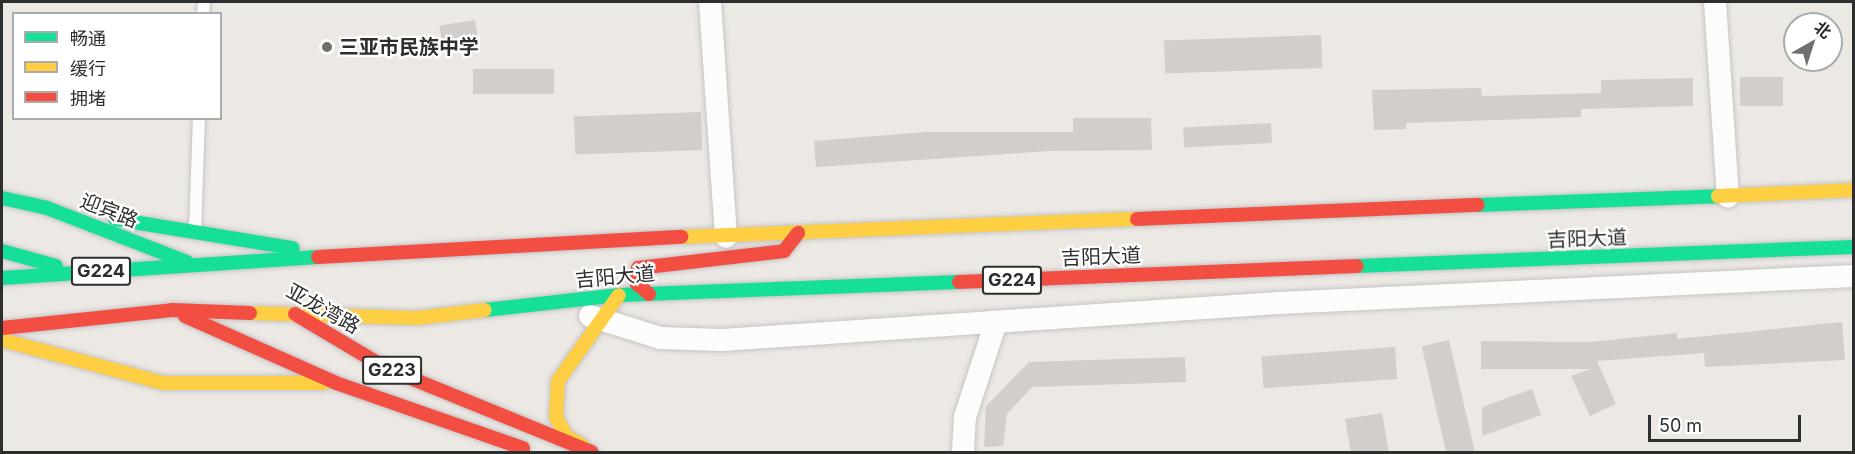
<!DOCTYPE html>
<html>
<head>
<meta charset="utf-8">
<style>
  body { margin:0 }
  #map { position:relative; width:1855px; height:454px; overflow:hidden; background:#ece8e4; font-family:Inter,"Noto Sans SC",sans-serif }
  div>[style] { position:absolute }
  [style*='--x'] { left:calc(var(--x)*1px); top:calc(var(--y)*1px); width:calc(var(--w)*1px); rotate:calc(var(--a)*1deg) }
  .building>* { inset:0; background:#d1cecb; transform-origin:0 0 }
  .roads { filter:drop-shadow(0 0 2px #c5c4c5) drop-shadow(0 0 2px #c5c4c5) }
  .lane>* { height:12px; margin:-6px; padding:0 6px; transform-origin:6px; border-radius:6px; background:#fcfcfb }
  .street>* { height:22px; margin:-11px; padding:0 11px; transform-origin:11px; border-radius:11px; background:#fcfcfb }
  .fast>* { height:14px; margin:-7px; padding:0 7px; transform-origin:7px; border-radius:7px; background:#16e098 }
  .slow>* { height:14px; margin:-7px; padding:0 7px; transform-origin:7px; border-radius:7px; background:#ffcf43 }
  .jam>* { height:14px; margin:-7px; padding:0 7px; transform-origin:7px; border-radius:7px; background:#f24e42 }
  .dots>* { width:16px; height:16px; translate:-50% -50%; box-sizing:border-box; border:3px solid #fff; border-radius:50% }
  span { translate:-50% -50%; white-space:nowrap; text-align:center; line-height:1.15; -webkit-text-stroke:4.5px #fff; paint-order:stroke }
  .shield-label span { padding:2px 4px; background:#fff; border:2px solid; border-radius:4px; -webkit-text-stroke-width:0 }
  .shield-label { font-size:18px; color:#2e2e2e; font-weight:700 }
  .poi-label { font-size:20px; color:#2e2e2e; font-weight:700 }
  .left { translate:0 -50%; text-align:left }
  .street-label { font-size:20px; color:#2e2e2e }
  .frame { position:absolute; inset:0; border:3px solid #2e2e2e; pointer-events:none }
  .legend { position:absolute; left:12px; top:12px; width:210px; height:108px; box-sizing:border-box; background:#fff; border:2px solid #ababab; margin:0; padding:8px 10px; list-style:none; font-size:18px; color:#2e2e2e }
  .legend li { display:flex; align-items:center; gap:12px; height:30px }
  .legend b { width:30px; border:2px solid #ababab }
  .north { position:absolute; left:1783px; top:12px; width:60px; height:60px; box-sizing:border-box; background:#fff; border:2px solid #ababab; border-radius:50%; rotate:39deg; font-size:16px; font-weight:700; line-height:24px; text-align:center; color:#2e2e2e }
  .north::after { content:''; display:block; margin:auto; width:21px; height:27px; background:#706f6e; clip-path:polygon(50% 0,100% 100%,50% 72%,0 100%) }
  .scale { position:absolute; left:1648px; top:415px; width:153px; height:27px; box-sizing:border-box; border:3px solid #2e2e2e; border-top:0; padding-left:8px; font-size:18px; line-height:21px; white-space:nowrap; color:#2e2e2e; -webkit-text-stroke:4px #fff; paint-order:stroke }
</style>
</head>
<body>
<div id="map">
  <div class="building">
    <i style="left:475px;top:20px;width:25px;height:36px;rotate:81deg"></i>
    <i style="left:1321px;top:35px;width:33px;height:157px;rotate:88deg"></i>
    <i style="left:473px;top:69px;width:81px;height:25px"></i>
    <i style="left:1740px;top:77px;width:43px;height:29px"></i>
    <i style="clip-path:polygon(1693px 78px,1693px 106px,1581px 109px,1581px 117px,1406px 123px,1406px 129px,1374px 130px,1372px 90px,1481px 88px,1482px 96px,1601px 93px,1601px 80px)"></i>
    <i style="left:701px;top:112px;width:38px;height:127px;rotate:88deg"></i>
    <i style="clip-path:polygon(1073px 118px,1151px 118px,1152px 150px,1049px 151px,816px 167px,814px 141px,926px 132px,1073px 132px)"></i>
    <i style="left:1271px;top:123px;width:20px;height:88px;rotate:87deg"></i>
    <i style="clip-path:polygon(1842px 322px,1845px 360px,1705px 367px,1704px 353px,1597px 361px,1616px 404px,1590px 416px,1571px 376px,1590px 369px,1481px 369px,1481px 341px,1590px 342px,1677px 333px,1677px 339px)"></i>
    <i style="left:1449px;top:340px;width:116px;height:28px;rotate:77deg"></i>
    <i style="left:1395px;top:347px;width:32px;height:134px;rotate:86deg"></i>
    <i style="clip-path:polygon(1185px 357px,1186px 382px,1032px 387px,1007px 414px,1003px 446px,984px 447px,986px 406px,1029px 362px)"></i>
    <i style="clip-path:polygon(1532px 389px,1541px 415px,1482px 436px,1482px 407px)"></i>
    <i style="clip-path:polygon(1382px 413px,1389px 453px,1351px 453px,1345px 419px)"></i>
  </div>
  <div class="roads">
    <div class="lane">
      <i style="--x:203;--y:14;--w:12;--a:-85"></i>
      <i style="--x:195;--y:231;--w:113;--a:-88"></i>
    </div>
    <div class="street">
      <i style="--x:710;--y:2;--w:235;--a:86.1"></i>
      <i style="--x:1715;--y:2;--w:195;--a:86.2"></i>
      <i style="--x:590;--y:316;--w:73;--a:17.4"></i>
      <i style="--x:660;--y:338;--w:62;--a:1.8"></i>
      <i style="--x:722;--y:340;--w:558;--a:-3.8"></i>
      <i style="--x:1279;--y:303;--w:576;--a:-2.69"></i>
      <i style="--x:963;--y:452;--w:35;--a:-87"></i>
      <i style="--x:965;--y:417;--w:100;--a:-71.9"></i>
    </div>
    <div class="fast">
      <i style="--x:2;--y:198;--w:46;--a:12.5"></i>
      <i style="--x:47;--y:208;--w:150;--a:21.1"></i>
      <i style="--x:1478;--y:205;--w:240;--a:-2.1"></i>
      <i style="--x:115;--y:219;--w:180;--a:9.3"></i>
      <i style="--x:2;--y:251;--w:56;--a:15.5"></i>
      <i style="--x:1357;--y:266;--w:497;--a:-2.2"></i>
      <i style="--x:2;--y:278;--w:317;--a:-3.8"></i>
      <i style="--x:485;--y:310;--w:135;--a:-6.4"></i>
      <i style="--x:619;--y:295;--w:340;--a:-2.2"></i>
    </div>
    <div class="slow">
      <i style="--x:1718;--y:196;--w:136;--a:-2.5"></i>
      <i style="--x:681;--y:237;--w:456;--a:-2.3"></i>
      <i style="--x:250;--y:313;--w:167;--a:1.7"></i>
      <i style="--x:417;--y:318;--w:68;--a:-6.7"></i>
      <i style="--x:2;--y:340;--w:168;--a:14.9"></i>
      <i style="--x:164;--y:383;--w:160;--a:0"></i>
      <i style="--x:582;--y:445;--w:18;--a:-151"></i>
      <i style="--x:566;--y:436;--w:21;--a:-118"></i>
      <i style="--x:556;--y:417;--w:36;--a:-87"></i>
      <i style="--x:558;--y:381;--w:105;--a:-54.7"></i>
    </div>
    <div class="jam">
      <i style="--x:1137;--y:219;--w:341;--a:-2.4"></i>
      <i style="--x:318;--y:257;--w:364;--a:-3.2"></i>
      <i style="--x:959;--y:282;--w:398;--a:-2.3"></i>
      <i style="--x:649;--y:294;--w:16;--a:-140"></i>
      <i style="--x:637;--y:284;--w:16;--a:-86"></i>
      <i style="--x:638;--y:268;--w:147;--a:-6.6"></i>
      <i style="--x:784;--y:251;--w:23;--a:-52"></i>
      <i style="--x:295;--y:314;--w:106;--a:30.7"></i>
      <i style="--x:386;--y:368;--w:222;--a:22.2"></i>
      <i style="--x:185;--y:316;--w:165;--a:23.9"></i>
      <i style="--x:336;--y:383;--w:198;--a:19.2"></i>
      <i style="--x:2;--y:328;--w:171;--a:-6"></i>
      <i style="--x:172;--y:310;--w:78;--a:2.2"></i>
    </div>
  </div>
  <div class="dots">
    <i style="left:327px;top:47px;background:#706f6e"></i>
  </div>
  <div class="shield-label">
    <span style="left:101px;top:271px">G224</span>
    <span style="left:1012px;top:280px">G224</span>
    <span style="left:392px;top:370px">G223</span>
  </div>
  <div class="poi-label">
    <span class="left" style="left:339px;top:47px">三亚市民族中学</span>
  </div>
  <div class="street-label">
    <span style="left:109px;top:211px;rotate:21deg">迎宾路</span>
    <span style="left:1587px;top:239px;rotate:-2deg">吉阳大道</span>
    <span style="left:1101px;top:257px;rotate:-2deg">吉阳大道</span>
    <span style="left:615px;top:277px;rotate:-5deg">吉阳大道</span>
    <span style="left:323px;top:309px;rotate:29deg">亚龙湾路</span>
  </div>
  <div class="frame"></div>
  <ul class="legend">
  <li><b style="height:8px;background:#16e098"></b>畅通</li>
  <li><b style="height:8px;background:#ffcf43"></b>缓行</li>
  <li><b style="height:8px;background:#f24e42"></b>拥堵</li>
  </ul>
  <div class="north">北</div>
  <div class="scale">50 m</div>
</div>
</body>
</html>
